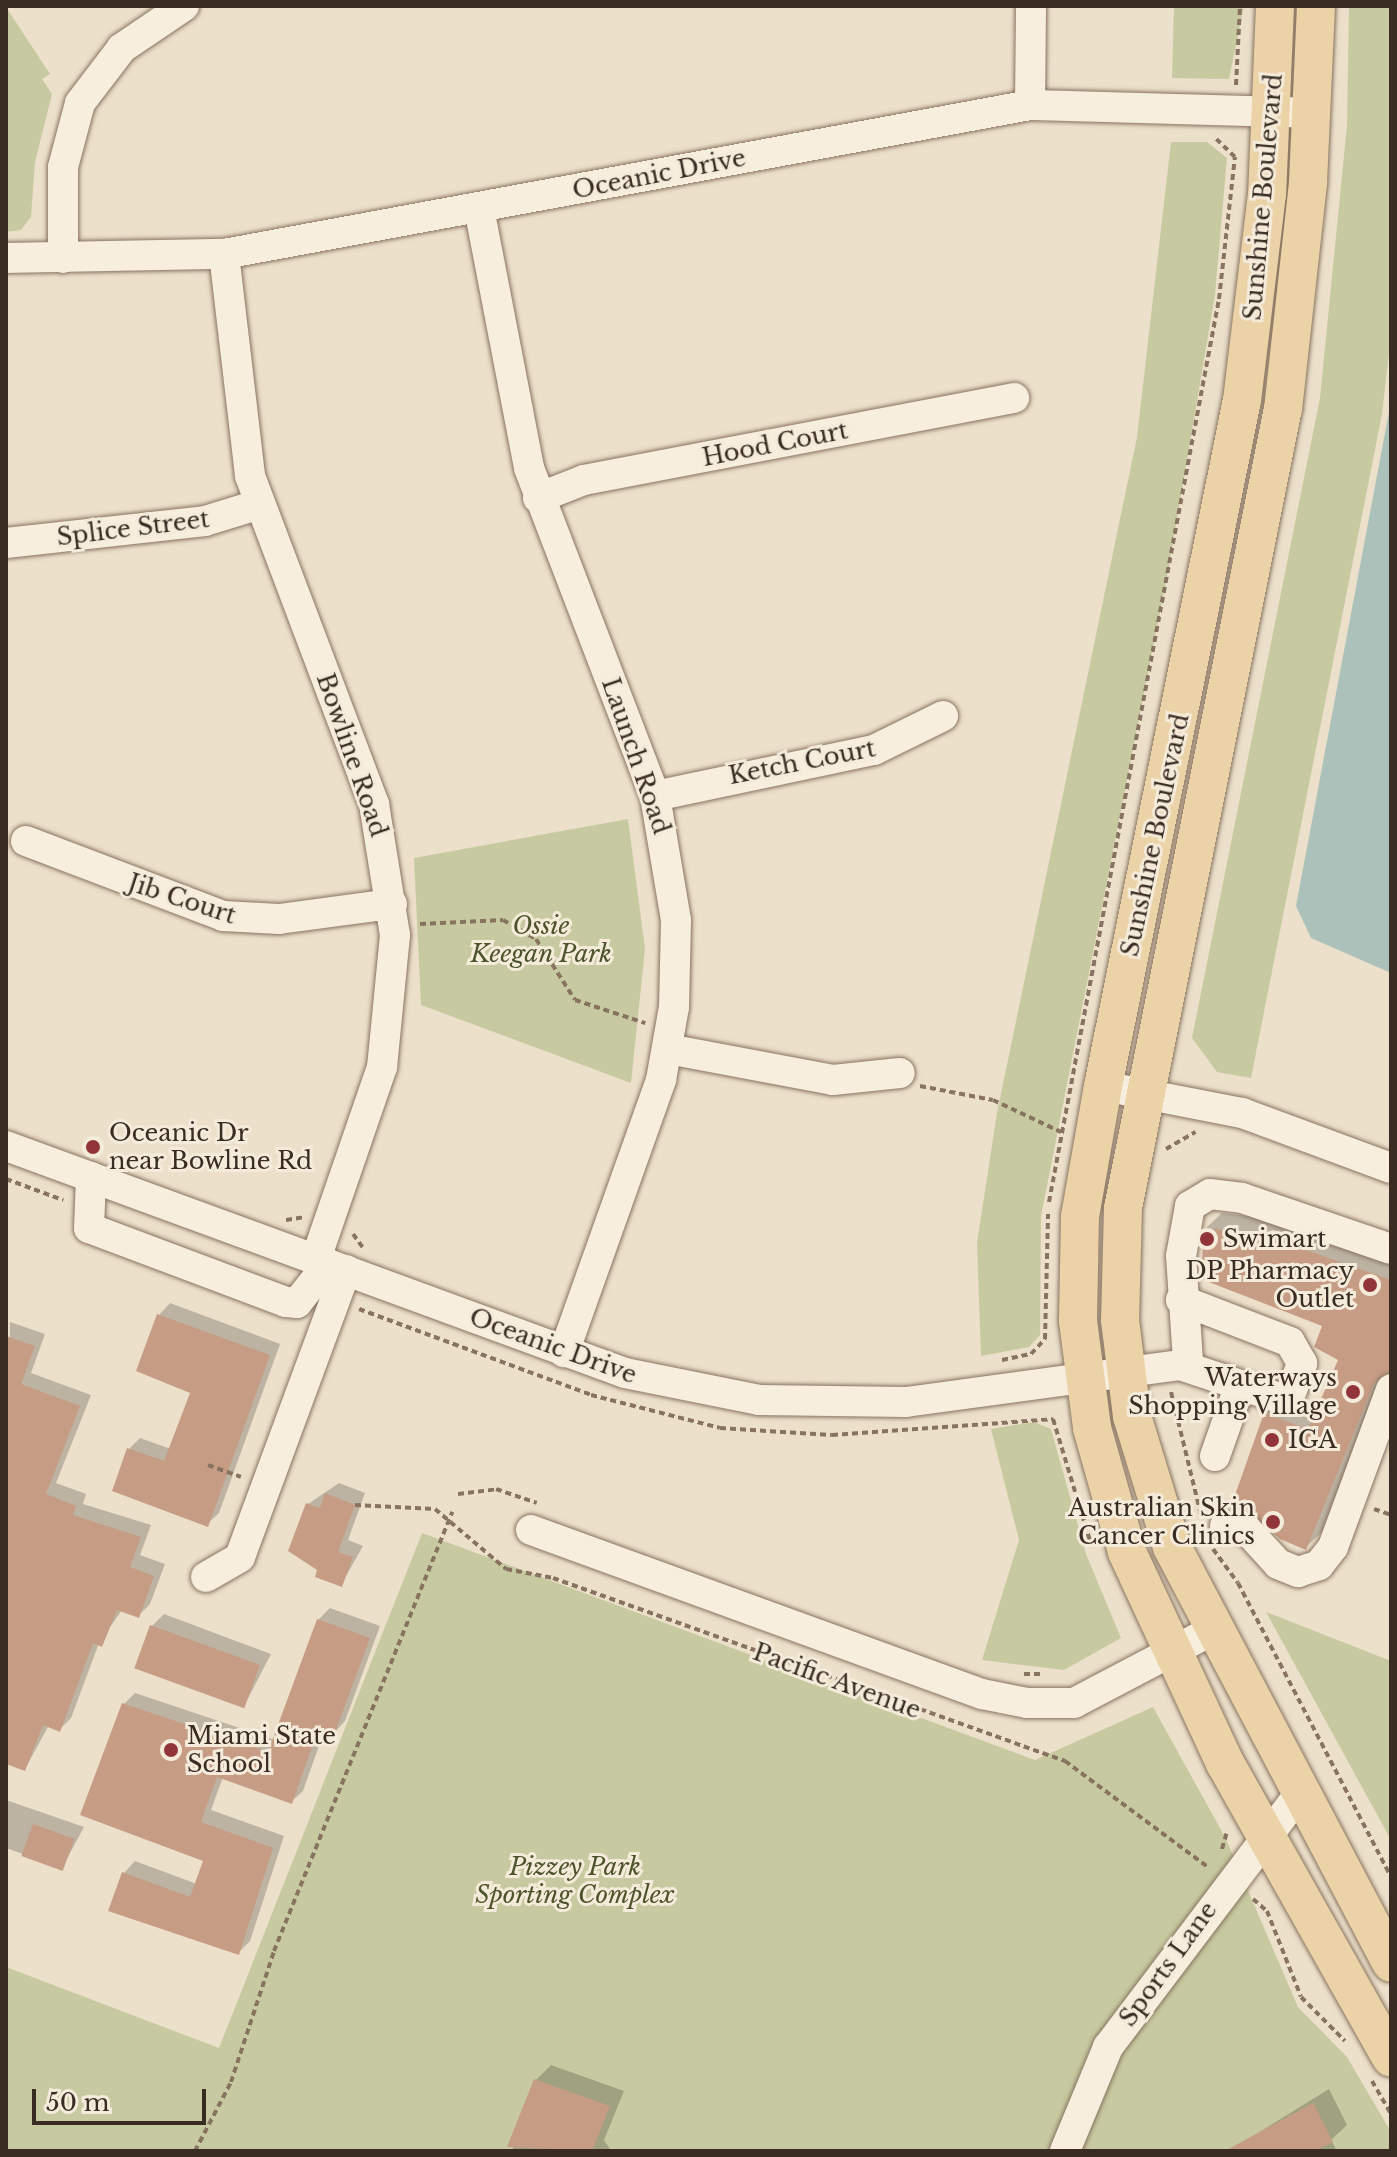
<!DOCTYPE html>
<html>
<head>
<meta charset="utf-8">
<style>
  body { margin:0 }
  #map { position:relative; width:1397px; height:2157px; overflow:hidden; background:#ece0cb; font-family:"Libre Baskerville",serif }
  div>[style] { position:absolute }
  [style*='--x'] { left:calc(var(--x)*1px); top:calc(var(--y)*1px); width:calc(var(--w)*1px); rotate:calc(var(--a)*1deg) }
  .green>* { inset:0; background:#c7caa0 }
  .water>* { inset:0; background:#abc1b9 }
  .shadow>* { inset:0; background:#0003 }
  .building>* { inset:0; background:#c79c84; transform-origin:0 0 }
  .path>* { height:4px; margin-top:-2px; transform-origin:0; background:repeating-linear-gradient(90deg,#887360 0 6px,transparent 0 10px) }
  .roads { filter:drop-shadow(0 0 2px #887360) drop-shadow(0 0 2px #887360) }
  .minor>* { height:30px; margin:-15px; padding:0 15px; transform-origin:15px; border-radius:15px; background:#f7eede }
  .major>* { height:38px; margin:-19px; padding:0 19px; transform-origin:19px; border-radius:19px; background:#ebd2a7 }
  .dots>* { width:22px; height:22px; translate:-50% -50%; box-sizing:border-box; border:4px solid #f4ebda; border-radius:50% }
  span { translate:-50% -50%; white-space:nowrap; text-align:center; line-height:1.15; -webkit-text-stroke:6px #f4ebda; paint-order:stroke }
  .street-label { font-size:24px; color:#3a2c23 }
  .park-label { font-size:24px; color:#4d542b; font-style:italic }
  .poi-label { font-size:24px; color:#3a2c23 }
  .left { translate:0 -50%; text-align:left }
  .right { translate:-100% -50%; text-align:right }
  .frame { position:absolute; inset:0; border:8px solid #3a2c23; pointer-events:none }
  .scale { position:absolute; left:32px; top:2089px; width:174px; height:36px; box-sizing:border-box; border:4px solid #3a2c23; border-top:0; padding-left:10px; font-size:24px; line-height:28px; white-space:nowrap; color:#3a2c23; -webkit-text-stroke:6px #f4ebda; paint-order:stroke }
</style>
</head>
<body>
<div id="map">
  <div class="green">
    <i style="clip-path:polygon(1174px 6px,1244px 6px,1229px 79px,1172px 78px)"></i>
    <i style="clip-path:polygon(1349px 6px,1391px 6px,1391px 336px,1382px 414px,1251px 1078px,1217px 1072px,1192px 1038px,1320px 398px,1347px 125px)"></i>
    <i style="clip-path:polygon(6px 7px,50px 74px,42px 79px,52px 94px,35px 162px,31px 217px,21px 230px,6px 232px)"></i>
    <i style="clip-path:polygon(1171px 142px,1207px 142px,1227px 158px,1215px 295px,1168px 572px,1041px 1216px,1040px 1335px,1029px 1347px,981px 1356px,977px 1243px,997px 1113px,1137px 437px)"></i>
    <i style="clip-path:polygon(628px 819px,645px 949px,631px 1083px,421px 1005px,414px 858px)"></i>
    <i style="clip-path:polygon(1034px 1422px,1051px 1429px,1086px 1554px,1121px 1638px,1064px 1670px,982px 1660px,1019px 1540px,991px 1429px)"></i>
    <i style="clip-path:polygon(422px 1533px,1035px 1760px,1153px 1707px,1225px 1837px,1298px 2007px,1347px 2057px,1391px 2132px,1391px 2151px,6px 2151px,6px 1967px,219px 2048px)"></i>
    <i style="clip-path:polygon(1266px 1612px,1391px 1661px,1391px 1840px)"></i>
  </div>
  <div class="water">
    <i style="clip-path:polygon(1391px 401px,1391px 973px,1311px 938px,1296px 906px)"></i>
  </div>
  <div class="shadow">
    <i style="clip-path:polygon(1222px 1213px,1277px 1219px,1391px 1260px,1391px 1369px,1322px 1532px,1306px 1547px,1252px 1511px,1233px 1507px,1266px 1414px,1281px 1398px,1318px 1411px,1340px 1360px,1324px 1325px,1206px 1228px)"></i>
    <i style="clip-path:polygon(170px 1303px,280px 1344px,219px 1513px,207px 1524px,129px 1449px,140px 1438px,171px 1449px,192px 1391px,159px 1315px)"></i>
    <i style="clip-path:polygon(10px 1322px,45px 1334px,31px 1373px,91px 1395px,56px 1483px,86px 1494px,83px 1504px,151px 1525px,140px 1555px,165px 1564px,150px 1604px,138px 1616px,122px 1610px,99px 1643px,71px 1718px,60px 1729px,49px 1725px,25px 1769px,6px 1762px)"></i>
    <i style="clip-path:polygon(339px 1483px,365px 1493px,348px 1540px,363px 1546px,341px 1585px,320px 1569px,308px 1504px)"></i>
    <i style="clip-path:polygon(330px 1608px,380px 1626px,345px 1721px,334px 1733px,325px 1729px,303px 1791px,291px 1802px,223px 1777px,211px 1810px,284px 1836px,250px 1941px,238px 1953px,124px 1873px,135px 1861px,197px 1884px,206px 1860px,124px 1704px,135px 1693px,275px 1740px,318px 1620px)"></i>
    <i style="clip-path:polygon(164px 1614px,271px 1654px,243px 1708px,152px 1626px)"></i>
    <i style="clip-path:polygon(6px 1800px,84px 1827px,62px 1868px,6px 1848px)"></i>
    <i style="clip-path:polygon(551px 2065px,624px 2091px,604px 2140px,611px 2151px,512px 2151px,536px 2080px)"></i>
    <i style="clip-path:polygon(1329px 2089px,1347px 2125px,1331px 2140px,1337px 2151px,1229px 2151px)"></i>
  </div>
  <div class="building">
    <i style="clip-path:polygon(1204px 1228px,1261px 1234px,1391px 1280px,1391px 1371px,1374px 1383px,1306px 1550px,1280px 1539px,1251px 1513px,1230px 1509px,1264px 1413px,1308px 1429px,1338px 1360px,1314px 1347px,1322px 1326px,1201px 1279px)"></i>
    <i style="clip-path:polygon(157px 1314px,270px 1355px,208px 1527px,112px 1491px,127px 1448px,164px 1461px,190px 1393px,136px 1371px)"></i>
    <i style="clip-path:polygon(6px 1336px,35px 1346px,21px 1384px,80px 1406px,46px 1494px,76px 1506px,73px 1515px,141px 1537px,130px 1567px,154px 1576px,139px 1618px,117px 1610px,102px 1647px,93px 1643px,60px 1732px,43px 1725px,25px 1771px,6px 1764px)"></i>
    <i style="clip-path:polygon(325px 1493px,355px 1505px,338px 1552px,353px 1557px,342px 1587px,315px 1577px,317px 1570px,288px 1551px,306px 1503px,320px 1508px)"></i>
    <i style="clip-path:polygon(317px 1619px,370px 1638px,334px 1735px,322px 1730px,313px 1744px,292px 1804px,217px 1777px,201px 1822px,273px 1848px,239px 1955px,108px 1911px,122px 1872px,190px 1897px,203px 1861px,80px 1815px,122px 1703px,268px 1752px)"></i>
    <i style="left:150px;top:1625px;width:117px;height:46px;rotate:20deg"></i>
    <i style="left:33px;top:1824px;width:44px;height:34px;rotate:20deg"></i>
    <i style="clip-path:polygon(534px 2079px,610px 2106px,592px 2151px,507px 2147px)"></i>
    <i style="clip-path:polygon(1313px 2103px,1333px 2142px,1315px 2151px,1225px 2151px)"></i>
  </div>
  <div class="path">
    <i style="--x:1236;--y:85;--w:79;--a:-87.1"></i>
    <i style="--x:420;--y:924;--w:83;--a:-2.8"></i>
    <i style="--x:503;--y:920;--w:38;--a:30"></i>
    <i style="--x:536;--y:939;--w:72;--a:57.4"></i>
    <i style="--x:575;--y:1000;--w:74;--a:18.2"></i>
    <i style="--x:920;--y:1086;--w:74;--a:10.9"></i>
    <i style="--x:993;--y:1100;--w:75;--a:25.2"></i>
    <i style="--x:1166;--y:1149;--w:34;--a:-30"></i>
    <i style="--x:6;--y:1179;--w:61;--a:20.2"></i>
    <i style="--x:1049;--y:1202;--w:919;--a:-79.34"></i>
    <i style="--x:1219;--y:299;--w:143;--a:-83.6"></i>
    <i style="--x:1235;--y:157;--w:29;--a:-136"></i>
    <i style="--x:286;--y:1220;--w:19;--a:-9"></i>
    <i style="--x:353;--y:1234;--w:19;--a:54"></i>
    <i style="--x:359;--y:1309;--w:247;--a:20.3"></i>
    <i style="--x:591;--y:1395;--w:133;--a:14.3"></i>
    <i style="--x:720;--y:1428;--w:112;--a:3.6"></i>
    <i style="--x:832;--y:1435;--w:222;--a:-4.1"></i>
    <i style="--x:1053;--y:1419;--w:131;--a:73.1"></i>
    <i style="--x:1002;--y:1360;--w:30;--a:-12"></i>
    <i style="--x:1031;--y:1354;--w:21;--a:-47"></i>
    <i style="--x:1045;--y:1339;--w:125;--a:-88.6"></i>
    <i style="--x:1171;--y:1392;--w:127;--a:76.3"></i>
    <i style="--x:208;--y:1465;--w:35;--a:20"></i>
    <i style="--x:458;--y:1494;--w:38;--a:-7"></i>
    <i style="--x:496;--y:1489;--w:43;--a:18.9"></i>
    <i style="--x:355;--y:1505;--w:80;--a:2.9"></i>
    <i style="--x:435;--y:1509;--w:93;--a:40.2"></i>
    <i style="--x:506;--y:1569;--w:48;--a:10.8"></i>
    <i style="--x:553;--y:1578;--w:544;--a:19.67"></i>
    <i style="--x:1065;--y:1761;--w:179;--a:36.6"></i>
    <i style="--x:1374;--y:1509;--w:18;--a:19"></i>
    <i style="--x:1213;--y:1549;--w:42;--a:53.7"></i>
    <i style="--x:1238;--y:1583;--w:331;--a:62.5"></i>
    <i style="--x:1024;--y:1674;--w:19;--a:0"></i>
    <i style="--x:1222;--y:1849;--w:19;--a:-74"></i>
    <i style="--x:1253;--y:1899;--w:18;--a:41"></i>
    <i style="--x:1267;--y:1911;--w:92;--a:68.4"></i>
    <i style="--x:1301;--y:1997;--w:62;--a:45"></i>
    <i style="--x:1372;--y:2081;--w:38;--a:60"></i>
    <i style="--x:195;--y:2151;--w:78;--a:-62.4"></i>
    <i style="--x:231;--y:2082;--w:138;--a:-71.8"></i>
    <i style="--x:274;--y:1951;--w:474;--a:-67.9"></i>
  </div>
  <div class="roads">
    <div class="minor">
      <i style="--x:1030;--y:105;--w:99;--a:-89.4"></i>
      <i style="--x:479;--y:208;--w:265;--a:79.1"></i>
      <i style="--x:529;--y:468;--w:351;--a:69"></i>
      <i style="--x:655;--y:796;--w:126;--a:80.4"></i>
      <i style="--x:676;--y:920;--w:87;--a:91.3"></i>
      <i style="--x:674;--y:1007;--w:74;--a:100.1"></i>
      <i style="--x:661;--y:1080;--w:289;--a:109.6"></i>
      <i style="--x:224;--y:254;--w:224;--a:83.3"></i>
      <i style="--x:250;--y:476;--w:351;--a:69.3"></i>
      <i style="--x:374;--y:804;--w:133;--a:80.9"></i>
      <i style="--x:395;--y:935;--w:133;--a:95.6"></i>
      <i style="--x:382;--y:1067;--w:203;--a:109"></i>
      <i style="--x:6;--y:258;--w:218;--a:-1.1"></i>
      <i style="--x:224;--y:254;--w:820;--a:-10.47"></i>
      <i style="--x:1030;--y:105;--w:283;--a:1.6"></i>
      <i style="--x:63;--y:258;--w:91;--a:-90"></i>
      <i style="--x:63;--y:167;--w:66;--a:-75.1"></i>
      <i style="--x:80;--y:103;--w:69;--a:-52.6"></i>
      <i style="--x:122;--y:48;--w:75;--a:-34.1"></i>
      <i style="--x:538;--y:498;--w:49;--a:-21.4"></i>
      <i style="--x:584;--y:480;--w:438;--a:-10.8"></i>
      <i style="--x:6;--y:543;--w:200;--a:-6.3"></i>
      <i style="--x:205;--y:521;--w:54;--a:-17.1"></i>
      <i style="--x:655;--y:796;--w:224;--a:-11.9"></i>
      <i style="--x:874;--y:750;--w:77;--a:-26.2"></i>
      <i style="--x:26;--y:841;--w:211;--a:20.8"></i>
      <i style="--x:223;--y:916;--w:56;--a:3.1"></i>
      <i style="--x:279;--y:919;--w:114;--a:-7.6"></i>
      <i style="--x:668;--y:1049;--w:168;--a:10.6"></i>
      <i style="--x:833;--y:1080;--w:67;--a:-6"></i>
      <i style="--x:1103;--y:1086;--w:142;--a:11"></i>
      <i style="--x:1242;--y:1113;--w:159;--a:20.3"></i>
      <i style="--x:6;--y:1146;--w:659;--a:20.14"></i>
      <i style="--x:625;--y:1373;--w:137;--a:11.4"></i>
      <i style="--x:759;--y:1400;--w:147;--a:0.8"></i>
      <i style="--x:906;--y:1402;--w:276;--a:-7.7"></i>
      <i style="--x:1180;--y:1365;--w:9;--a:-27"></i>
      <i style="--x:1188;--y:1361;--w:105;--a:-93.8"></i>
      <i style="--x:1181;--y:1256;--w:51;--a:-79.8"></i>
      <i style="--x:1190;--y:1206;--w:23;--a:-31"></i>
      <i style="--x:1210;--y:1194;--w:32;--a:7"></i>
      <i style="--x:1242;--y:1198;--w:157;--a:18.9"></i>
      <i style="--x:91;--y:1177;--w:51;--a:92.2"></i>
      <i style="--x:89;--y:1228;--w:210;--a:20.6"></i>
      <i style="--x:286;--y:1302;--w:11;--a:5"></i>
      <i style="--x:297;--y:1303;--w:50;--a:-51.5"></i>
      <i style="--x:1180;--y:1365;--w:104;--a:18.4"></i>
      <i style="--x:1279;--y:1398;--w:11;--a:-15"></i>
      <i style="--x:1290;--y:1395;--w:34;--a:-69"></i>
      <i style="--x:1302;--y:1363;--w:24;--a:-120"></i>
      <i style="--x:1290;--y:1342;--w:117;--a:-158.9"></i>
      <i style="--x:1215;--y:1456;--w:72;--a:-70.6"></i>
      <i style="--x:1225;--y:1526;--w:22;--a:10"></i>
      <i style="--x:1247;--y:1530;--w:46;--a:47.6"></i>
      <i style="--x:1278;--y:1564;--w:22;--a:22"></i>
      <i style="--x:1298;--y:1572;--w:22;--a:-18"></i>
      <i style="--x:1319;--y:1565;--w:23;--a:-52"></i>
      <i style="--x:1333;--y:1547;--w:168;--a:-69.8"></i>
      <i style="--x:531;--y:1530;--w:480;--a:20"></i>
      <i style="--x:982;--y:1694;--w:46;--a:11.3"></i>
      <i style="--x:1027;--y:1703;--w:47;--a:0"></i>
      <i style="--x:1074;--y:1703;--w:157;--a:-27.7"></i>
      <i style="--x:206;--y:1577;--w:39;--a:-30"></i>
      <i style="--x:240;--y:1557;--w:306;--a:-69.7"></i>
      <i style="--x:1065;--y:2151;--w:113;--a:-67.5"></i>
      <i style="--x:1108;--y:2047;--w:317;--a:-52.9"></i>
    </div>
    <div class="major">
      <i style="--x:1275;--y:6;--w:188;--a:92.4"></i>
      <i style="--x:1267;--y:194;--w:208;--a:96.9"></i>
      <i style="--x:1242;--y:400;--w:700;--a:101.45"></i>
      <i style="--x:1103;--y:1086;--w:132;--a:100"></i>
      <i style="--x:1080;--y:1216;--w:105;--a:91.1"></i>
      <i style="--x:1078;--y:1321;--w:108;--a:82.5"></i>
      <i style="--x:1092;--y:1428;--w:129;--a:74.2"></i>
      <i style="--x:1127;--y:1552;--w:233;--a:65.1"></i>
      <i style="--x:1225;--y:1763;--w:338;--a:60.6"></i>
      <i style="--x:1316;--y:6;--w:177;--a:92.6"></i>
      <i style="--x:1308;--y:183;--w:226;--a:96.3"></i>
      <i style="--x:1283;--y:408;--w:816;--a:101.31"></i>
      <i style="--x:1123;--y:1208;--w:112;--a:91.5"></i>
      <i style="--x:1120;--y:1320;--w:97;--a:82.9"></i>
      <i style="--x:1132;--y:1416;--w:137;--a:73"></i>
      <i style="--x:1172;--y:1547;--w:470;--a:62.2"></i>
    </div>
  </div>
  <div class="dots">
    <i style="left:93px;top:1147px;background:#92353b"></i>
    <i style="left:1207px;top:1239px;background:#92353b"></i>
    <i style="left:1370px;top:1285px;background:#92353b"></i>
    <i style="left:1353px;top:1392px;background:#92353b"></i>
    <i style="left:1272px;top:1440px;background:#92353b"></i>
    <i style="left:1273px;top:1522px;background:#92353b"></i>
    <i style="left:171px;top:1750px;background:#92353b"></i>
  </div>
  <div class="street-label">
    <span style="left:659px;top:174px;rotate:-11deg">Oceanic Drive</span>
    <span style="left:1263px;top:197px;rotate:-85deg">Sunshine Boulevard</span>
    <span style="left:775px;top:444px;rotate:-11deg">Hood Court</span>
    <span style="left:133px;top:528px;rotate:-7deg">Splice Street</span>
    <span style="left:352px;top:755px;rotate:71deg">Bowline Road</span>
    <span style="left:636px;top:756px;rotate:71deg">Launch Road</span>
    <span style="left:802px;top:762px;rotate:-11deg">Ketch Court</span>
    <span style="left:1155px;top:835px;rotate:-78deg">Sunshine Boulevard</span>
    <span style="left:182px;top:899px;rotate:18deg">Jib Court</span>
    <span style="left:553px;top:1346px;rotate:20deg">Oceanic Drive</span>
    <span style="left:837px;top:1681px;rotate:20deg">Pacific Avenue</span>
    <span style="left:1168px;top:1964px;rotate:-54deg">Sports Lane</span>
  </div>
  <div class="park-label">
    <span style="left:541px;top:940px">Ossie<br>Keegan Park</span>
    <span style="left:575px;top:1881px">Pizzey Park<br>Sporting Complex</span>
  </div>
  <div class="poi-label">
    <span class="left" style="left:109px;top:1147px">Oceanic Dr<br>near Bowline Rd</span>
    <span class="left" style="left:1223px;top:1239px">Swimart</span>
    <span class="right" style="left:1354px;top:1285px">DP Pharmacy<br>Outlet</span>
    <span class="right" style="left:1337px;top:1392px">Waterways<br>Shopping Village</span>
    <span class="left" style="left:1288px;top:1440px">IGA</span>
    <span class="right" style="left:1255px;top:1522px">Australian Skin<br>Cancer Clinics</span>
    <span class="left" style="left:187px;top:1750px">Miami State<br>School</span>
  </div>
  <div class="frame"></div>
  <div class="scale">50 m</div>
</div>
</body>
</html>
